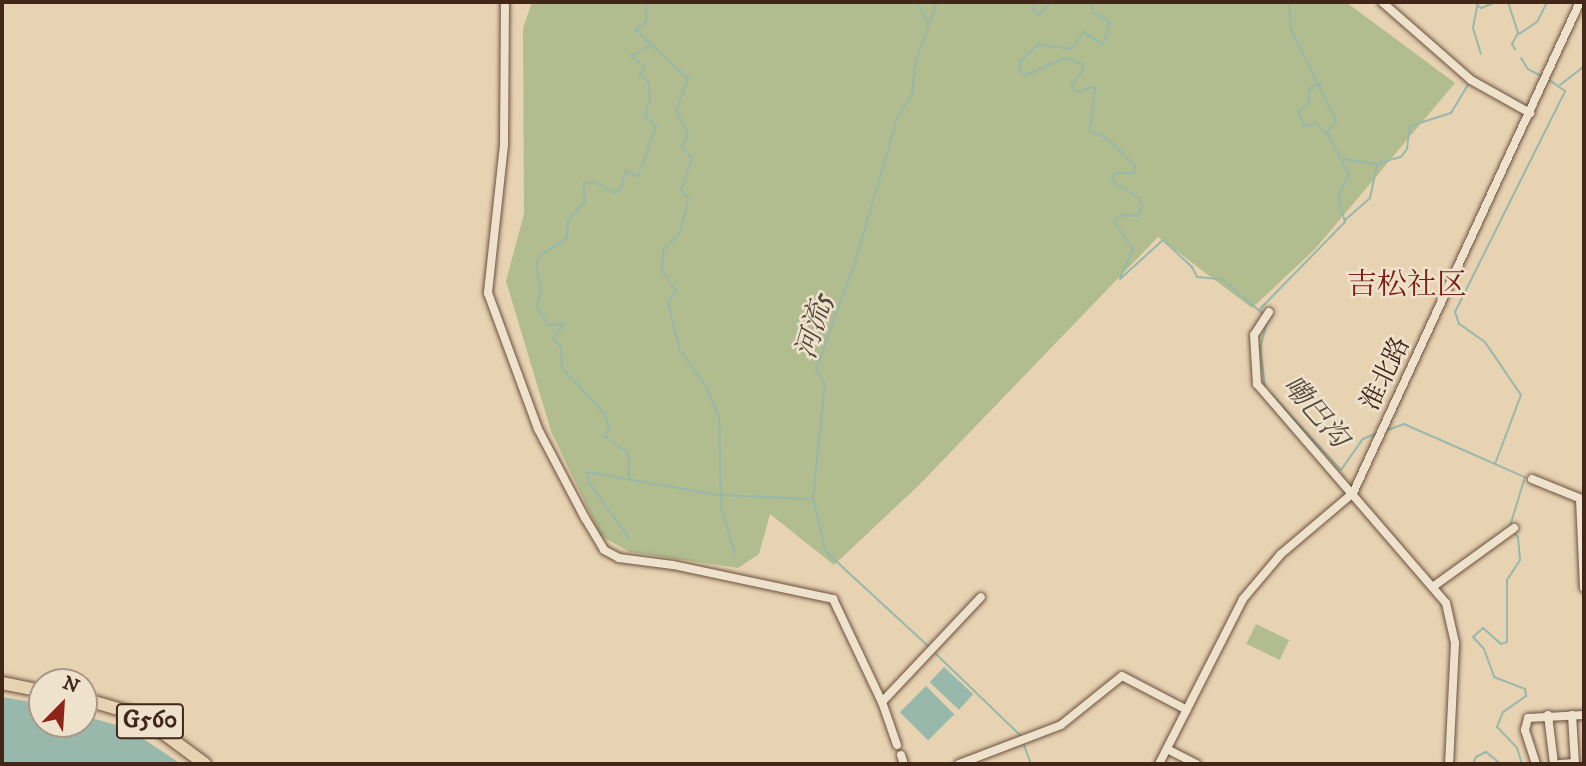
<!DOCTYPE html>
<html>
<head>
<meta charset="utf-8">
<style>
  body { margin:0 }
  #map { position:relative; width:1586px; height:766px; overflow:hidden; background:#e7d2b2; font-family:"IM FELL DW Pica","Noto Serif SC",serif }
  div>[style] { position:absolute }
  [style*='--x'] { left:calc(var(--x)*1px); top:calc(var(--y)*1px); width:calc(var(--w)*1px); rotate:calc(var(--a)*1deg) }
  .green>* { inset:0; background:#b2bd8f; transform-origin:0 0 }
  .water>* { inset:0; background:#97b8aa; transform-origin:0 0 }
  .stream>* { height:2px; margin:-1px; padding:0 1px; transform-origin:1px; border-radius:1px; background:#97b8aa }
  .roads { filter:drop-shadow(0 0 2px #6b513e) drop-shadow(0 0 2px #6b513e) }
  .minor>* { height:8px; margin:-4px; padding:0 4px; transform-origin:4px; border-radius:4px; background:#efe2cd }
  .highway>* { height:12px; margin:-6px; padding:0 6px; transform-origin:6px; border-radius:6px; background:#e7d2b2 }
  span { translate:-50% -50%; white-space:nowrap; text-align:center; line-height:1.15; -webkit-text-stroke:5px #efe2cd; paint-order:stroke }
  .shield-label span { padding:2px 5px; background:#efe2cd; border:2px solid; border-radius:5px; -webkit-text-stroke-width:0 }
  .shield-label { font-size:24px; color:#422618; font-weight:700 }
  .street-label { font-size:26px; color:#422618 }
  .water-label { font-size:28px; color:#574a3c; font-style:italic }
  .quarter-label { font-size:30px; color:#7a1f14 }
  .frame { position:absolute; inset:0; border:4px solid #422618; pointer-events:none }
  .north { position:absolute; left:28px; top:668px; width:70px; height:70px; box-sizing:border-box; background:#efe2cd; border:2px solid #aa9785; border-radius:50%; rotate:24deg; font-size:19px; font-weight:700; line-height:28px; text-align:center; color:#422618 }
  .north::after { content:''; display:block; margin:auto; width:24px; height:32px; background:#8f2418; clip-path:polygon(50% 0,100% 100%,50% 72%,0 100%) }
</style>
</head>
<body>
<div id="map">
  <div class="green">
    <i style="clip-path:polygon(532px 2px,1346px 2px,1455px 83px,1315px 249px,1252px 308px,1158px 237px,919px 485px,834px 565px,770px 514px,759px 554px,738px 568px,630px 552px,601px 536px,551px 431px,506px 281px,524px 214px,523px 28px)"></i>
    <i style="left:1256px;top:624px;width:37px;height:22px;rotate:26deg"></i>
  </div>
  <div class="water">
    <i style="left:944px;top:667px;width:40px;height:21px;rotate:43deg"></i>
    <i style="left:926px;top:686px;width:40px;height:37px;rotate:45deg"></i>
    <i style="clip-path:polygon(2px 697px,42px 704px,42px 724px,84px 724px,84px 716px,127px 728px,181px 764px,2px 764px)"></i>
  </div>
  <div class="stream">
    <i style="--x:646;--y:2;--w:21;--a:90"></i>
    <i style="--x:646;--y:23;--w:13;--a:151"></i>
    <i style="--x:635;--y:29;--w:73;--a:43.3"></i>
    <i style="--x:688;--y:79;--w:34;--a:111"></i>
    <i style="--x:676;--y:111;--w:26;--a:62"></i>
    <i style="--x:688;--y:134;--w:14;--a:115"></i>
    <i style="--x:682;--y:147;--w:16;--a:50"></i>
    <i style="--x:692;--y:159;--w:33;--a:110"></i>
    <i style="--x:681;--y:190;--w:12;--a:48"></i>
    <i style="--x:689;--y:199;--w:36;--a:106"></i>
    <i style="--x:679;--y:234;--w:23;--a:135"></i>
    <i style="--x:663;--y:250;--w:21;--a:93"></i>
    <i style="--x:662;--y:271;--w:24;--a:54"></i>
    <i style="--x:676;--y:290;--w:15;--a:122"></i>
    <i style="--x:668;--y:303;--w:49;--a:75.7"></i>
    <i style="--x:680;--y:350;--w:43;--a:54.5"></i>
    <i style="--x:705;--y:385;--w:35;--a:66"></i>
    <i style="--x:719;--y:417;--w:90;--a:88.7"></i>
    <i style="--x:721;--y:507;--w:49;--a:73.4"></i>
    <i style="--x:918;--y:2;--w:24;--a:66"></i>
    <i style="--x:1035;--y:2;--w:8;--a:104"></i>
    <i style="--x:1033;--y:10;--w:7;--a:34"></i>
    <i style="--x:1039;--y:14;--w:18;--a:-43"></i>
    <i style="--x:1090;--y:2;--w:12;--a:70"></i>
    <i style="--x:1094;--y:13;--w:18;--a:29"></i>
    <i style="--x:1110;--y:22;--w:24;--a:107"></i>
    <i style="--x:1103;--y:45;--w:23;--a:-146"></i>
    <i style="--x:1084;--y:32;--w:21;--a:127"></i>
    <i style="--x:1071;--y:49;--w:34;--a:-173"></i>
    <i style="--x:1037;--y:45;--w:23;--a:135"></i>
    <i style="--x:1021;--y:61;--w:10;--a:101"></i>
    <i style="--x:1019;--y:71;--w:8;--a:30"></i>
    <i style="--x:1026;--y:75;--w:43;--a:-23.6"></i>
    <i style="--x:1065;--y:58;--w:18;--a:19"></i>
    <i style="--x:1082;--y:64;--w:7;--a:82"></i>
    <i style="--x:1083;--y:71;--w:19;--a:129"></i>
    <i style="--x:1071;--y:86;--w:8;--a:50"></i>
    <i style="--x:1076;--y:92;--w:20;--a:-15"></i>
    <i style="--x:1095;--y:87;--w:44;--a:96.5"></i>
    <i style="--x:1090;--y:131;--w:18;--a:22"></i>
    <i style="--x:1107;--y:138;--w:40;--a:45"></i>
    <i style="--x:1135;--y:166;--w:7;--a:98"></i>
    <i style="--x:1134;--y:173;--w:18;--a:180"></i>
    <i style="--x:1116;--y:173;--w:9;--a:126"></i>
    <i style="--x:1111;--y:180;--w:33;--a:33"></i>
    <i style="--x:1139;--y:198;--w:9;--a:72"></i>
    <i style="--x:1142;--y:207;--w:10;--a:114"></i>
    <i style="--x:1138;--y:216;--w:17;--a:-177"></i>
    <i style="--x:1121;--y:215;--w:9;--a:139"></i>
    <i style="--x:1114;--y:221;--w:34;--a:56"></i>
    <i style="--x:1133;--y:249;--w:32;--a:114"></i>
    <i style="--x:1474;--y:2;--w:9;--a:41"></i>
    <i style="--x:1481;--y:8;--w:17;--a:-21"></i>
    <i style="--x:1508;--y:2;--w:33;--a:72"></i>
    <i style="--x:1518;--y:33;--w:13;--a:119"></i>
    <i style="--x:1512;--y:44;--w:6;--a:59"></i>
    <i style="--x:1477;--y:7;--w:21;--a:101"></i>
    <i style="--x:1473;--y:28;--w:27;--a:73"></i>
    <i style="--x:1519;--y:34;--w:22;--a:-34"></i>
    <i style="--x:1537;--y:22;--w:22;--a:-63"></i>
    <i style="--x:1521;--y:58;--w:13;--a:58"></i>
    <i style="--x:1528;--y:69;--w:17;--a:28"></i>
    <i style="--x:1320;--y:83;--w:13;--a:151"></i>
    <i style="--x:1309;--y:89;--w:14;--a:90"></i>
    <i style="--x:1309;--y:103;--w:14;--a:144"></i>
    <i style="--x:1298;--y:111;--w:16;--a:68"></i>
    <i style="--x:1304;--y:126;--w:12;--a:-14"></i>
    <i style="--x:1316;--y:123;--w:15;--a:48"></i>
    <i style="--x:1560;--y:85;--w:31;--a:-38"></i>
    <i style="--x:1344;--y:159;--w:32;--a:9"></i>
    <i style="--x:1376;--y:164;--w:26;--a:-16"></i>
    <i style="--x:1401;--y:157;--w:10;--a:-53"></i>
    <i style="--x:1407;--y:149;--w:23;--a:-83"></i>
    <i style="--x:1410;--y:126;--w:43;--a:-17.6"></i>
    <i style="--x:1451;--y:113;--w:33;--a:-59"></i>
    <i style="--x:1345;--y:220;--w:33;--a:-41"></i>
    <i style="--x:1370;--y:198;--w:34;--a:-78"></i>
    <i style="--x:1120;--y:279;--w:58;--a:-42.2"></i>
    <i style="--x:1163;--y:240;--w:40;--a:43"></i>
    <i style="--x:1192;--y:267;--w:11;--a:63"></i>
    <i style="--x:1197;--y:277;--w:25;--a:5"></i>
    <i style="--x:1222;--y:279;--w:54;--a:40.5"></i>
    <i style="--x:1260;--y:309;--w:122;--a:-45.7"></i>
    <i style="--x:1345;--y:222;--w:27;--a:-105"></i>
    <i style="--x:1338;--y:196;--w:25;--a:-63"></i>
    <i style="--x:1349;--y:174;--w:47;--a:-117.6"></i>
    <i style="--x:1327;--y:132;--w:14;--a:-51"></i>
    <i style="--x:1336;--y:121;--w:102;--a:-116.1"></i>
    <i style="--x:1291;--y:29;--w:27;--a:-94"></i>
    <i style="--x:1265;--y:387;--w:39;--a:-97"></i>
    <i style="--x:1260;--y:348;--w:28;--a:-75"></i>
    <i style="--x:1271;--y:394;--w:103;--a:47.4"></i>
    <i style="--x:1341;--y:470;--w:38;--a:-55"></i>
    <i style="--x:1363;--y:439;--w:13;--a:-23"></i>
    <i style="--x:1387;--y:430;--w:18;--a:-19"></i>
    <i style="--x:1404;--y:424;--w:132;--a:23.7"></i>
    <i style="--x:1525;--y:477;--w:51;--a:107"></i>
    <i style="--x:1495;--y:464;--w:74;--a:-69.4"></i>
    <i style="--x:1521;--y:395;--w:64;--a:-124.2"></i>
    <i style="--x:1485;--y:342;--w:32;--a:-145"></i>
    <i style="--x:1459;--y:324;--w:13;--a:-108"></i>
    <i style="--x:1455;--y:312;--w:247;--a:-63.5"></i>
    <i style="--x:1565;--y:91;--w:21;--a:-145"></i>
    <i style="--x:629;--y:477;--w:24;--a:-92"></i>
    <i style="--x:628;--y:453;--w:29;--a:-144"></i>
    <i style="--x:605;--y:436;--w:9;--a:-63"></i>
    <i style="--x:609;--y:428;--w:15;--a:-106"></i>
    <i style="--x:605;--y:414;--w:63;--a:-133.1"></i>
    <i style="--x:562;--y:368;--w:21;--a:-93"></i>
    <i style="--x:561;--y:347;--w:11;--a:-135"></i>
    <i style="--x:553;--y:339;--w:19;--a:-54"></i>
    <i style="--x:564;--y:324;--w:16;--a:176"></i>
    <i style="--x:548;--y:325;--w:21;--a:-121"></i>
    <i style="--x:537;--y:307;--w:18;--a:-77"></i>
    <i style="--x:541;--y:289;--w:25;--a:-102"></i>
    <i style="--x:536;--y:265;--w:11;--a:-63"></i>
    <i style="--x:541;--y:255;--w:31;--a:-33"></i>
    <i style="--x:567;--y:238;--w:18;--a:-87"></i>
    <i style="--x:568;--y:220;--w:25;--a:-47"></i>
    <i style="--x:585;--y:202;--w:19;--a:-93"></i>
    <i style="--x:584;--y:183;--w:11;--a:-5"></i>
    <i style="--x:595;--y:182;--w:23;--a:29"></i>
    <i style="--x:615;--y:193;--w:8;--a:-40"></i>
    <i style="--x:621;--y:188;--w:18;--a:-74"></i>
    <i style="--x:626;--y:171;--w:13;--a:23"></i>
    <i style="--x:638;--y:176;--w:52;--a:-69.8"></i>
    <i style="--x:656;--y:127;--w:16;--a:-133"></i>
    <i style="--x:645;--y:115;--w:15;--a:-70"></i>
    <i style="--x:650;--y:101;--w:18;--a:-93"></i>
    <i style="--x:649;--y:83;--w:12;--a:-138"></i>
    <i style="--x:640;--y:75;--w:10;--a:-61"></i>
    <i style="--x:645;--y:66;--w:17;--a:-144"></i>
    <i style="--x:631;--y:56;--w:21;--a:-29"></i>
    <i style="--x:1513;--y:532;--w:7;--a:45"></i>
    <i style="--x:1518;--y:537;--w:23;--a:85"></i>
    <i style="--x:1520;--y:560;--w:24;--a:123"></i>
    <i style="--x:1507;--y:580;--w:62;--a:90"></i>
    <i style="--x:1507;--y:642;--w:6;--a:162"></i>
    <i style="--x:1501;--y:644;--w:24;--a:-138"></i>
    <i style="--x:1483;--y:628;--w:13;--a:138"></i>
    <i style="--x:1473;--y:637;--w:16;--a:47"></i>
    <i style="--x:1484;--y:649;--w:30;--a:70"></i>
    <i style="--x:1494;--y:677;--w:33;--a:21"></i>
    <i style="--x:1525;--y:689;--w:7;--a:82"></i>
    <i style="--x:1526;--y:696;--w:28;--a:145"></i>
    <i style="--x:1503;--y:712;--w:16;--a:112"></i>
    <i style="--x:1497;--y:727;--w:29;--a:46"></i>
    <i style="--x:1517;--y:748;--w:17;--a:73"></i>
    <i style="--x:629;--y:538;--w:70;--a:-125.7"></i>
    <i style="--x:588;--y:481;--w:9;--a:-96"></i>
    <i style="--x:587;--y:472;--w:133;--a:10"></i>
    <i style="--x:718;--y:495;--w:94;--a:2.4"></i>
    <i style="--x:928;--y:646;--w:139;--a:-137.3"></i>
    <i style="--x:826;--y:552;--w:55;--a:-103.8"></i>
    <i style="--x:813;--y:499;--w:117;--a:-84.1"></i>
    <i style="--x:825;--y:383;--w:16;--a:-125"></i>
    <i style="--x:816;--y:370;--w:121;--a:-70.2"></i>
    <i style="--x:857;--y:256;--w:144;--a:-73.8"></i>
    <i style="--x:897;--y:118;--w:27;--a:-57"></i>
    <i style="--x:912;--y:95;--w:31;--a:-84"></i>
    <i style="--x:915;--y:64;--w:66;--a:-70.5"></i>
    <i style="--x:936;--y:654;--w:117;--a:44"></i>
    <i style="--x:1024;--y:745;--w:20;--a:70"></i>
    <i style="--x:1473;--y:764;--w:8;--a:-67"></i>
    <i style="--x:1476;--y:757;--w:11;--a:-27"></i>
    <i style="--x:1486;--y:752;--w:19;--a:39"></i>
  </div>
  <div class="roads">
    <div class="minor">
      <i style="--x:505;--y:2;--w:143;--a:90.4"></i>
      <i style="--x:504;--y:145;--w:149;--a:96.2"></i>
      <i style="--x:488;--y:293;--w:145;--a:69.8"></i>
      <i style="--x:538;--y:429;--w:101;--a:62.2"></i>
      <i style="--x:585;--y:518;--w:37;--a:59"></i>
      <i style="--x:604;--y:550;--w:17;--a:28"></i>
      <i style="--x:619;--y:558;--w:54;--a:7.4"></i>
      <i style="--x:673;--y:565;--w:164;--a:12"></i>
      <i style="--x:833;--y:599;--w:114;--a:64.6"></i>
      <i style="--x:1382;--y:2;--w:118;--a:41.2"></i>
      <i style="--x:1471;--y:80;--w:68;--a:29.2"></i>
      <i style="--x:1269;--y:312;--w:27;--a:123"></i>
      <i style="--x:1254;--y:335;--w:49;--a:86.5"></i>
      <i style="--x:1257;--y:384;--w:289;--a:49.2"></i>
      <i style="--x:1446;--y:603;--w:41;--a:77.3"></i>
      <i style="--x:1455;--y:643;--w:121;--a:92.8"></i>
      <i style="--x:1532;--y:479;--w:56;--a:22"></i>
      <i style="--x:1580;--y:499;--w:89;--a:87.4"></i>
      <i style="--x:1434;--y:586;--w:99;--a:-35.9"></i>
      <i style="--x:1548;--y:715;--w:49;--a:83"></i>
      <i style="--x:1572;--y:715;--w:49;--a:86.5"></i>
      <i style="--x:897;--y:745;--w:46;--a:-109.2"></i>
      <i style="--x:882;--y:702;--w:144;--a:-46.7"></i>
      <i style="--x:1167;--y:749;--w:33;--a:27"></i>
      <i style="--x:901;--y:755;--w:9;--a:72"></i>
      <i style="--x:959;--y:764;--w:109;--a:-20.9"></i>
      <i style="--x:1061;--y:725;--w:78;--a:-38.8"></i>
      <i style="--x:1122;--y:676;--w:73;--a:27.6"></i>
      <i style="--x:1159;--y:764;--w:185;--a:-63"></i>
      <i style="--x:1243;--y:599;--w:59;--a:-49.8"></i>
      <i style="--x:1281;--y:554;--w:94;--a:-40.3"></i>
      <i style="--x:1353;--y:493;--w:541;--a:-65.19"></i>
      <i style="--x:1536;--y:764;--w:36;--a:-108"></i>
      <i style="--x:1525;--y:730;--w:12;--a:-76"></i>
      <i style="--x:1528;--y:718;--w:56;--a:-3.1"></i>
      <i style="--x:1560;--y:764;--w:15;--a:-4"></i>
    </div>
    <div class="highway">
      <i style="--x:2;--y:683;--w:41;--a:11.3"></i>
      <i style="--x:84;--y:699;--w:57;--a:16.2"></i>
      <i style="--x:139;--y:715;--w:82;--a:36.6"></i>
    </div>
  </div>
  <div class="shield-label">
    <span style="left:150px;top:721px">G560</span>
  </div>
  <div class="street-label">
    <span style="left:1386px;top:374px;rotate:-64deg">淮北路</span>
  </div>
  <div class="water-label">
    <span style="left:815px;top:326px;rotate:-74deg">河流5</span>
    <span style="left:1315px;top:412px;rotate:49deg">嘞巴沟</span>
  </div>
  <div class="quarter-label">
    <span style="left:1407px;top:286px">吉松社区</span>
  </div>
  <div class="frame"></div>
  <div class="north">N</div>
</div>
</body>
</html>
